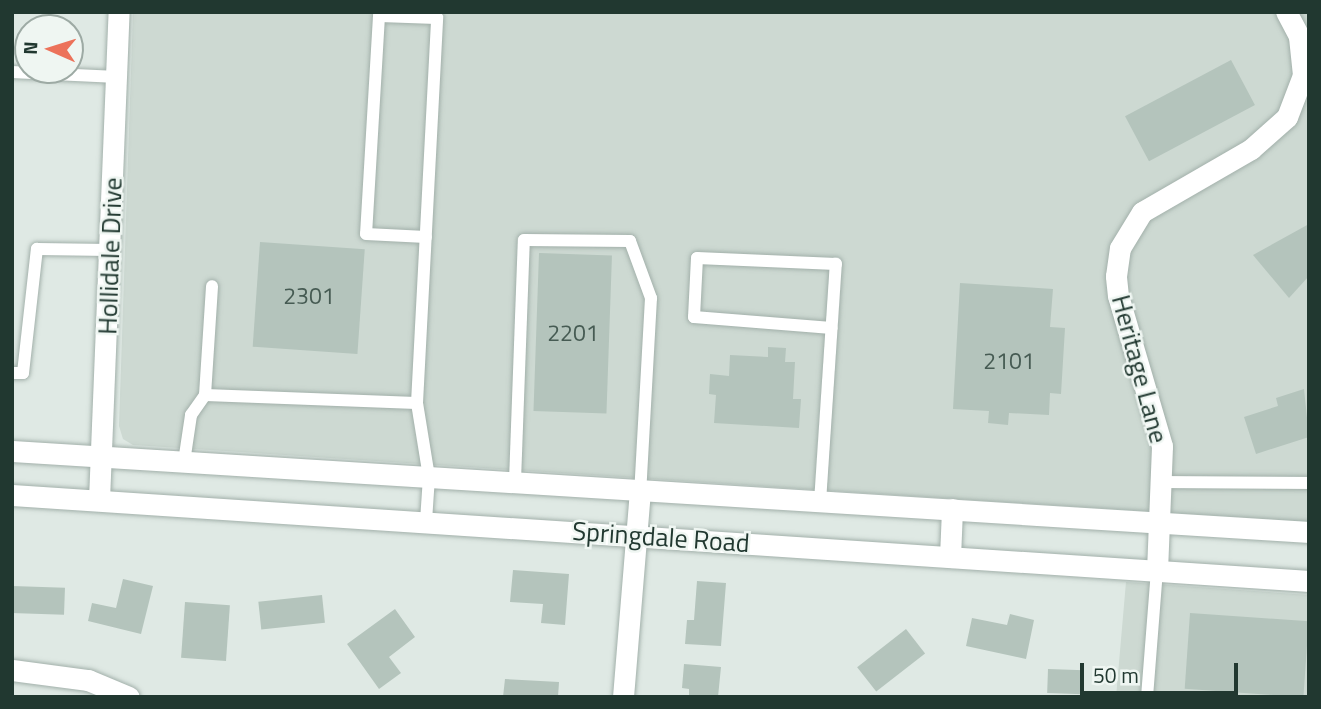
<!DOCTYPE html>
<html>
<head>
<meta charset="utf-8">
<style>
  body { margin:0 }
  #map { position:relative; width:1321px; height:709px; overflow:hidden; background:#dfe9e4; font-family:"Titillium Web",sans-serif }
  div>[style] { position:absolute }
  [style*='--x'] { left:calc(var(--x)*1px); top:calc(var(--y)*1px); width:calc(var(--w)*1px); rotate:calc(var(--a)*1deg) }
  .built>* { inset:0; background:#cdd9d2 }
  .building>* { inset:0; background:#b4c4bc; transform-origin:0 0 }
  .roads { filter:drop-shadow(0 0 2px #a2b0aa) drop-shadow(0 0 2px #a2b0aa) }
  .lane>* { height:12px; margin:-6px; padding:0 6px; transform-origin:6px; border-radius:6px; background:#fff }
  .street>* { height:21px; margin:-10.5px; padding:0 10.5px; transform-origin:10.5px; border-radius:10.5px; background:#fff }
  .secondary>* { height:21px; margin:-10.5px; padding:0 10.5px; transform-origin:10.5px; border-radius:10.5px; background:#fff }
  span { translate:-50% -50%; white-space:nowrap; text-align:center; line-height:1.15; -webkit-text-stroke:5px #eff6f2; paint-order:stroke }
  .number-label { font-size:23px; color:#465b53 }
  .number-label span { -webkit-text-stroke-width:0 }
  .street-label { font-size:26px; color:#213830 }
  .frame { position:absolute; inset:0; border:14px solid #213830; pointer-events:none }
  .north { position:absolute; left:14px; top:14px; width:70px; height:70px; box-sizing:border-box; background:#eff6f2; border:2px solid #9daaa4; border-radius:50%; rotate:273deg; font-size:19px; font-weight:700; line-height:28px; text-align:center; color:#213830 }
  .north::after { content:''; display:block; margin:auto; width:24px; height:32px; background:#ec725a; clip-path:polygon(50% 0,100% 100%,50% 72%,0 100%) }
  .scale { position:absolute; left:1080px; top:663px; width:158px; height:32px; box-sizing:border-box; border:4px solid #213830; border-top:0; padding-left:9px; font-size:21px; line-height:24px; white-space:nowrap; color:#213830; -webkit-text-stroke:5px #eff6f2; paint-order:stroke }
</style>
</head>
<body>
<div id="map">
  <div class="built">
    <i style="clip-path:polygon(133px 12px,1309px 12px,1309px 522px,133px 445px,123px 439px,119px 426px)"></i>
    <i style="clip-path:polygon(1126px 582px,1309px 595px,1309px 697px,1116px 697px)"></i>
  </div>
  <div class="building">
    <i style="left:1231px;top:60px;width:51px;height:120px;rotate:62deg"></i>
    <i style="clip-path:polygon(1309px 224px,1309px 276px,1289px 298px,1253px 255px)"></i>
    <i style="left:260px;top:242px;width:105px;height:105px;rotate:4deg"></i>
    <i style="left:539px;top:253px;width:73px;height:158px;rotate:2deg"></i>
    <i style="clip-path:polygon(960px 283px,1053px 289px,1050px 327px,1065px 328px,1061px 394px,1050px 393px,1049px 415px,1009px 413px,1008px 425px,988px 423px,989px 411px,953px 409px)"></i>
    <i style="clip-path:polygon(768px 347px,786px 348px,785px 362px,795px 362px,793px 399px,801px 399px,799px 428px,714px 423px,716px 395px,709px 394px,710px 374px,729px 376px,730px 355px,768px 357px)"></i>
    <i style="clip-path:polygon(1304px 389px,1309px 437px,1256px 454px,1244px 417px,1278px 406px,1276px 398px)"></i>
    <i style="clip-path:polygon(513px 570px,569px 574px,565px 625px,541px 623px,543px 604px,510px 602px)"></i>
    <i style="clip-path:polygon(123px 579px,153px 586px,141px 634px,88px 621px,92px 603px,116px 608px)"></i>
    <i style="clip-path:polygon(697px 581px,726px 583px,721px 646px,685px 644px,687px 620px,694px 620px)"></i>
    <i style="left:12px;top:586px;width:53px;height:27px;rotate:2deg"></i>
    <i style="left:322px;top:595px;width:28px;height:64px;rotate:84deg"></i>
    <i style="left:185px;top:602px;width:45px;height:56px;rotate:4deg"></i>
    <i style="clip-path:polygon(395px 609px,415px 637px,389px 657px,401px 673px,379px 689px,347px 644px)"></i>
    <i style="left:1190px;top:613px;width:119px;height:76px;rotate:4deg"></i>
    <i style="clip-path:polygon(1010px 614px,1034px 620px,1026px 659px,966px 646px,972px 618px,1007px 625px)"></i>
    <i style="left:906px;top:629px;width:31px;height:62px;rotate:52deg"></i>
    <i style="clip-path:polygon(684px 664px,721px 667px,718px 697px,689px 697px,689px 689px,682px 688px)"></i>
    <i style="left:1048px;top:669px;width:36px;height:24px;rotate:2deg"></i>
    <i style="clip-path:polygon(505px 679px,559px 682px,558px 697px,503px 697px)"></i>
  </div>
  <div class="roads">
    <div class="lane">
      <i style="--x:12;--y:72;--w:105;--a:2.7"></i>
      <i style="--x:12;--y:373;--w:11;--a:0"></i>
      <i style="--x:23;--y:373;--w:125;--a:-83.6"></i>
      <i style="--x:37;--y:249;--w:73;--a:0.8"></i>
      <i style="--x:205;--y:395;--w:212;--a:2.2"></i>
      <i style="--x:417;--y:403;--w:386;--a:-87"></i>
      <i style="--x:437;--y:18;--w:58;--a:-178"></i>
      <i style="--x:379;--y:16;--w:218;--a:93.4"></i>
      <i style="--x:366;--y:234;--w:60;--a:2.9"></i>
      <i style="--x:417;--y:403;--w:75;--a:80.8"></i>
      <i style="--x:429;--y:477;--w:44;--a:93.9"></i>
      <i style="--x:184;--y:462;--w:48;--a:-81.5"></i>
      <i style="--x:191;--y:415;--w:24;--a:-55"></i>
      <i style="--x:205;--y:395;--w:109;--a:-86.3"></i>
      <i style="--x:515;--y:481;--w:241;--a:-87.9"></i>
      <i style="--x:524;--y:240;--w:106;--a:0.5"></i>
      <i style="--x:630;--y:241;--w:61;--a:69.8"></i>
      <i style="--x:651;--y:298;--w:194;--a:93.2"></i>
      <i style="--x:1164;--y:482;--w:145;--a:0.4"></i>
      <i style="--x:820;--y:502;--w:239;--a:-86.2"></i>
      <i style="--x:836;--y:264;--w:139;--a:-177.5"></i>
      <i style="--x:697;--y:258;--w:59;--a:92.9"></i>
      <i style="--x:694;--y:317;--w:138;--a:4.6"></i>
      <i style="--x:1147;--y:697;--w:126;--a:-85.5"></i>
    </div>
    <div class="street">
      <i style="--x:99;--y:500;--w:488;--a:-87.7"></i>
      <i style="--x:950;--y:557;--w:48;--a:-87.6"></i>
      <i style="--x:1157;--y:571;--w:125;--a:-87.7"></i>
      <i style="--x:1162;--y:446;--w:156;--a:-106.3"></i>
      <i style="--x:1118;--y:296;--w:20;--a:-96"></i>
      <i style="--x:1116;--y:276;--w:28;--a:-82"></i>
      <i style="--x:1120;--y:248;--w:42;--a:-58.6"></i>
      <i style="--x:1142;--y:212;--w:126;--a:-30"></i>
      <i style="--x:1251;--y:149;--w:48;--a:-41.6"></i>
      <i style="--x:1287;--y:117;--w:45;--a:-69.1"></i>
      <i style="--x:1303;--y:75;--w:39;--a:-96"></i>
      <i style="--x:1299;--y:36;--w:27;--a:-118"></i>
      <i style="--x:12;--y:670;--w:77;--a:7.5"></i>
      <i style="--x:88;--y:680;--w:44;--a:22.5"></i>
      <i style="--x:623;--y:697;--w:206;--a:-85.3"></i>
    </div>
    <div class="secondary">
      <i style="--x:12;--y:451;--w:1300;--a:3.57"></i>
      <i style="--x:12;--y:495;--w:1300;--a:3.79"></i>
    </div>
  </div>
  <div class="number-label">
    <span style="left:309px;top:296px">2301</span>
    <span style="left:573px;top:333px">2201</span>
    <span style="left:1009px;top:361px">2101</span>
  </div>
  <div class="street-label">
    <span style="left:110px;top:256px;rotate:-88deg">Hollidale Drive</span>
    <span style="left:1140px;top:369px;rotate:75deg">Heritage Lane</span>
    <span style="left:661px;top:537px;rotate:4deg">Springdale Road</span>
  </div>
  <div class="frame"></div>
  <div class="north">N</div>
  <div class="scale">50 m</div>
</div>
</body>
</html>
